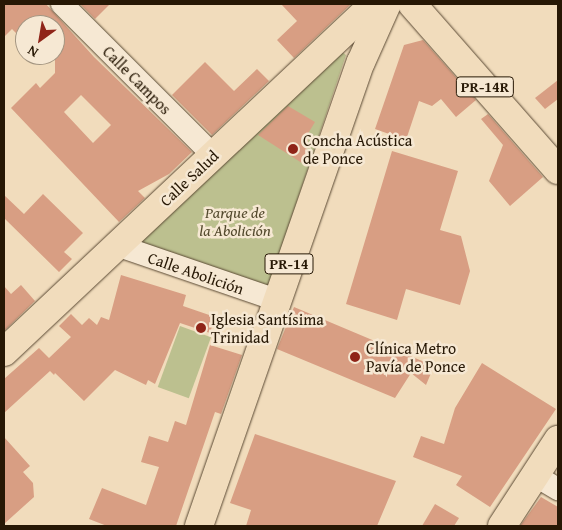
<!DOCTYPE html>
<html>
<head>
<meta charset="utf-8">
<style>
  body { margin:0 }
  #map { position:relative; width:562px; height:530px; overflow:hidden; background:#f1dcbc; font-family:"Gentium Book Plus",serif }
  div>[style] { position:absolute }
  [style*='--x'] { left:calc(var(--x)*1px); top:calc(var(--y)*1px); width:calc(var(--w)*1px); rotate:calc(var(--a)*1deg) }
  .green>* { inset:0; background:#bcc08f; transform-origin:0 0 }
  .building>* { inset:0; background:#d89e83 }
  .roads { filter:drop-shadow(0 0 1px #5a4933) drop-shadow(0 0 1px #5a4933) }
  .minor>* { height:22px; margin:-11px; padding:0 11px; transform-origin:11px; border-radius:11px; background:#f6e8d3 }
  .major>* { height:28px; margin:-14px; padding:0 14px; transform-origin:14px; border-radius:14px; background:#f1dcbc }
  .dots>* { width:14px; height:14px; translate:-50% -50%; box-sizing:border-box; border:2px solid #f6e8d3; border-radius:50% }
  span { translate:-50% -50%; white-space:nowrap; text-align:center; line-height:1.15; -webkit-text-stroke:5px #f6e8d3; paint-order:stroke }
  .shield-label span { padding:1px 4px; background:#f6e8d3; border:1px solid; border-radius:4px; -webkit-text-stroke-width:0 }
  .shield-label { font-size:15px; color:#271805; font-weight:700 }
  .street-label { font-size:16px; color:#271805 }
  .poi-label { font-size:16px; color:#271805 }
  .left { translate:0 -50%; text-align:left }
  .park-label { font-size:16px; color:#544a2e; font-style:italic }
  .frame { position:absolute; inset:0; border:5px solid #271805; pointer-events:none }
  .north { position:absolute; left:15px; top:15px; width:50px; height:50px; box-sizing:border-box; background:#f6e8d3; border:1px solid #a39581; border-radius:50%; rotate:212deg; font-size:14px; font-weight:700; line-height:20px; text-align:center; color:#271805 }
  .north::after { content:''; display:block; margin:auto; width:18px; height:22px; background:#8f2418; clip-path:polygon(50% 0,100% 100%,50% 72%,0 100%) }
</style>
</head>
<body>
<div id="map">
  <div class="green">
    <i style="clip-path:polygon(337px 48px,346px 55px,268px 288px,138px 244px)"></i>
    <i style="left:180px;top:326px;width:33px;height:65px;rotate:20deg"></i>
  </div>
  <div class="building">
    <i style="clip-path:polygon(evenodd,4px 4px,46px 4px,94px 57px,192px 152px,169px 174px,138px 191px,145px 198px,119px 222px,11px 108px,36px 83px,40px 88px,55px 73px,55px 25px,25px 25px,25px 42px,12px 29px,4px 37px,4px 4px,81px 95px,111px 125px,93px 143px,64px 112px,81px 95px)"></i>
    <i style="clip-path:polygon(80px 4px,110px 4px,95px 19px)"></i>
    <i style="clip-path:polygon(281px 4px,351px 4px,294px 58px,277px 40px,297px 21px)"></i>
    <i style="clip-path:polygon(423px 40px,476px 100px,456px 117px,441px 99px,432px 106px,419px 101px,406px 140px,375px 129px,404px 45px)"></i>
    <i style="clip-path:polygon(205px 62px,234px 91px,257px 69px,269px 81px,212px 135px,172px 95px)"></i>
    <i style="clip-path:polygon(558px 80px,558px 99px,545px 109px,535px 98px)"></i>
    <i style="clip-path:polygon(288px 106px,315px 122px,309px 132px,305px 165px,258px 135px)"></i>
    <i style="clip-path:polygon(488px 114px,543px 177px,510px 206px,489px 181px,503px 145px,481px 119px)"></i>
    <i style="clip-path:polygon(392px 151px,458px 171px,440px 230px,461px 236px,470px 271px,460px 305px,406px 289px,397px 320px,346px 304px)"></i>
    <i style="clip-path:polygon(43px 194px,83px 233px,64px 252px,72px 259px,59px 272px,4px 218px,4px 195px,24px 214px)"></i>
    <i style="clip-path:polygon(121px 275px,186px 295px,183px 306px,215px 317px,210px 333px,180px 323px,155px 384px,148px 380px,146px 385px,115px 370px,84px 401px,55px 373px,54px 375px,50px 371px,4px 413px,4px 379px,39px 348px,49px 358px,71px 337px,59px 326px,71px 314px,82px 325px,89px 318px,97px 325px,101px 317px,109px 320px)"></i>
    <i style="clip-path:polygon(21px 285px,35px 301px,4px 331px,4px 286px,11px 294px)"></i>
    <i style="clip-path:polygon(294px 307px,434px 366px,426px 385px,411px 373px,395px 398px,277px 349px)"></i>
    <i style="clip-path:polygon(210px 345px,242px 355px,221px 414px,215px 412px,176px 526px,107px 526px,89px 519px,102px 488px,146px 505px,159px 467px,141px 462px,149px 436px,168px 442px,175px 421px,186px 425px)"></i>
    <i style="clip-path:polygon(482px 363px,556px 409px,490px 507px,456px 485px,462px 476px,413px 457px,421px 436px,444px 444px,455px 408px)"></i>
    <i style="clip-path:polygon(255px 434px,396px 481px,377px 526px,246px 526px,251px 510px,230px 503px)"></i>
    <i style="clip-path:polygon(4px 437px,30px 466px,23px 472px,33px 483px,34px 497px,4px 524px)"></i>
    <i style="clip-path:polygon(541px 497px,558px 507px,558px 526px,520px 526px)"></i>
    <i style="clip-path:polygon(435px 504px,459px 518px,454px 526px,422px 526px)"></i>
  </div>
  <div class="roads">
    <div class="minor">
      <i style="--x:62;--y:4;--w:214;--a:45"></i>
      <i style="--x:116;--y:245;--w:170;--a:18.9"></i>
      <i style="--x:536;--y:476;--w:26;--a:31"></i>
    </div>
    <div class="major">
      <i style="--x:412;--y:4;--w:221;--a:48.7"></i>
      <i style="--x:4;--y:352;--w:508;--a:-43.24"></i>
      <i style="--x:199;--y:526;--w:491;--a:-70.8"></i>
      <i style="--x:361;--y:62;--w:64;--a:-65.9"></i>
      <i style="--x:502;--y:526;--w:103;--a:-56.9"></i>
    </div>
  </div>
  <div class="dots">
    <i style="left:293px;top:149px;background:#8f2418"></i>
    <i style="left:201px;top:328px;background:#8f2418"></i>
    <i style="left:355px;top:357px;background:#8f2418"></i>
  </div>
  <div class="shield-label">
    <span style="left:485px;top:87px">PR-14R</span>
    <span style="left:289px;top:264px">PR-14</span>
  </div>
  <div class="street-label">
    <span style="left:137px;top:80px;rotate:45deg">Calle Campos</span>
    <span style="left:189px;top:178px;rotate:-43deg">Calle Salud</span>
    <span style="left:196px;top:273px;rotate:19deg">Calle Abolición</span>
  </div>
  <div class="poi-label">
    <span class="left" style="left:303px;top:149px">Concha Acústica<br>de Ponce</span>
    <span class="left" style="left:211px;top:328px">Iglesia Santísima<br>Trinidad</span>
    <span class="left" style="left:366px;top:357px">Clínica Metro<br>Pavía de Ponce</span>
  </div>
  <div class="park-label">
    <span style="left:235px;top:221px">Parque de<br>la Abolición</span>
  </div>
  <div class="frame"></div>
  <div class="north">N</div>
</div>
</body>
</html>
